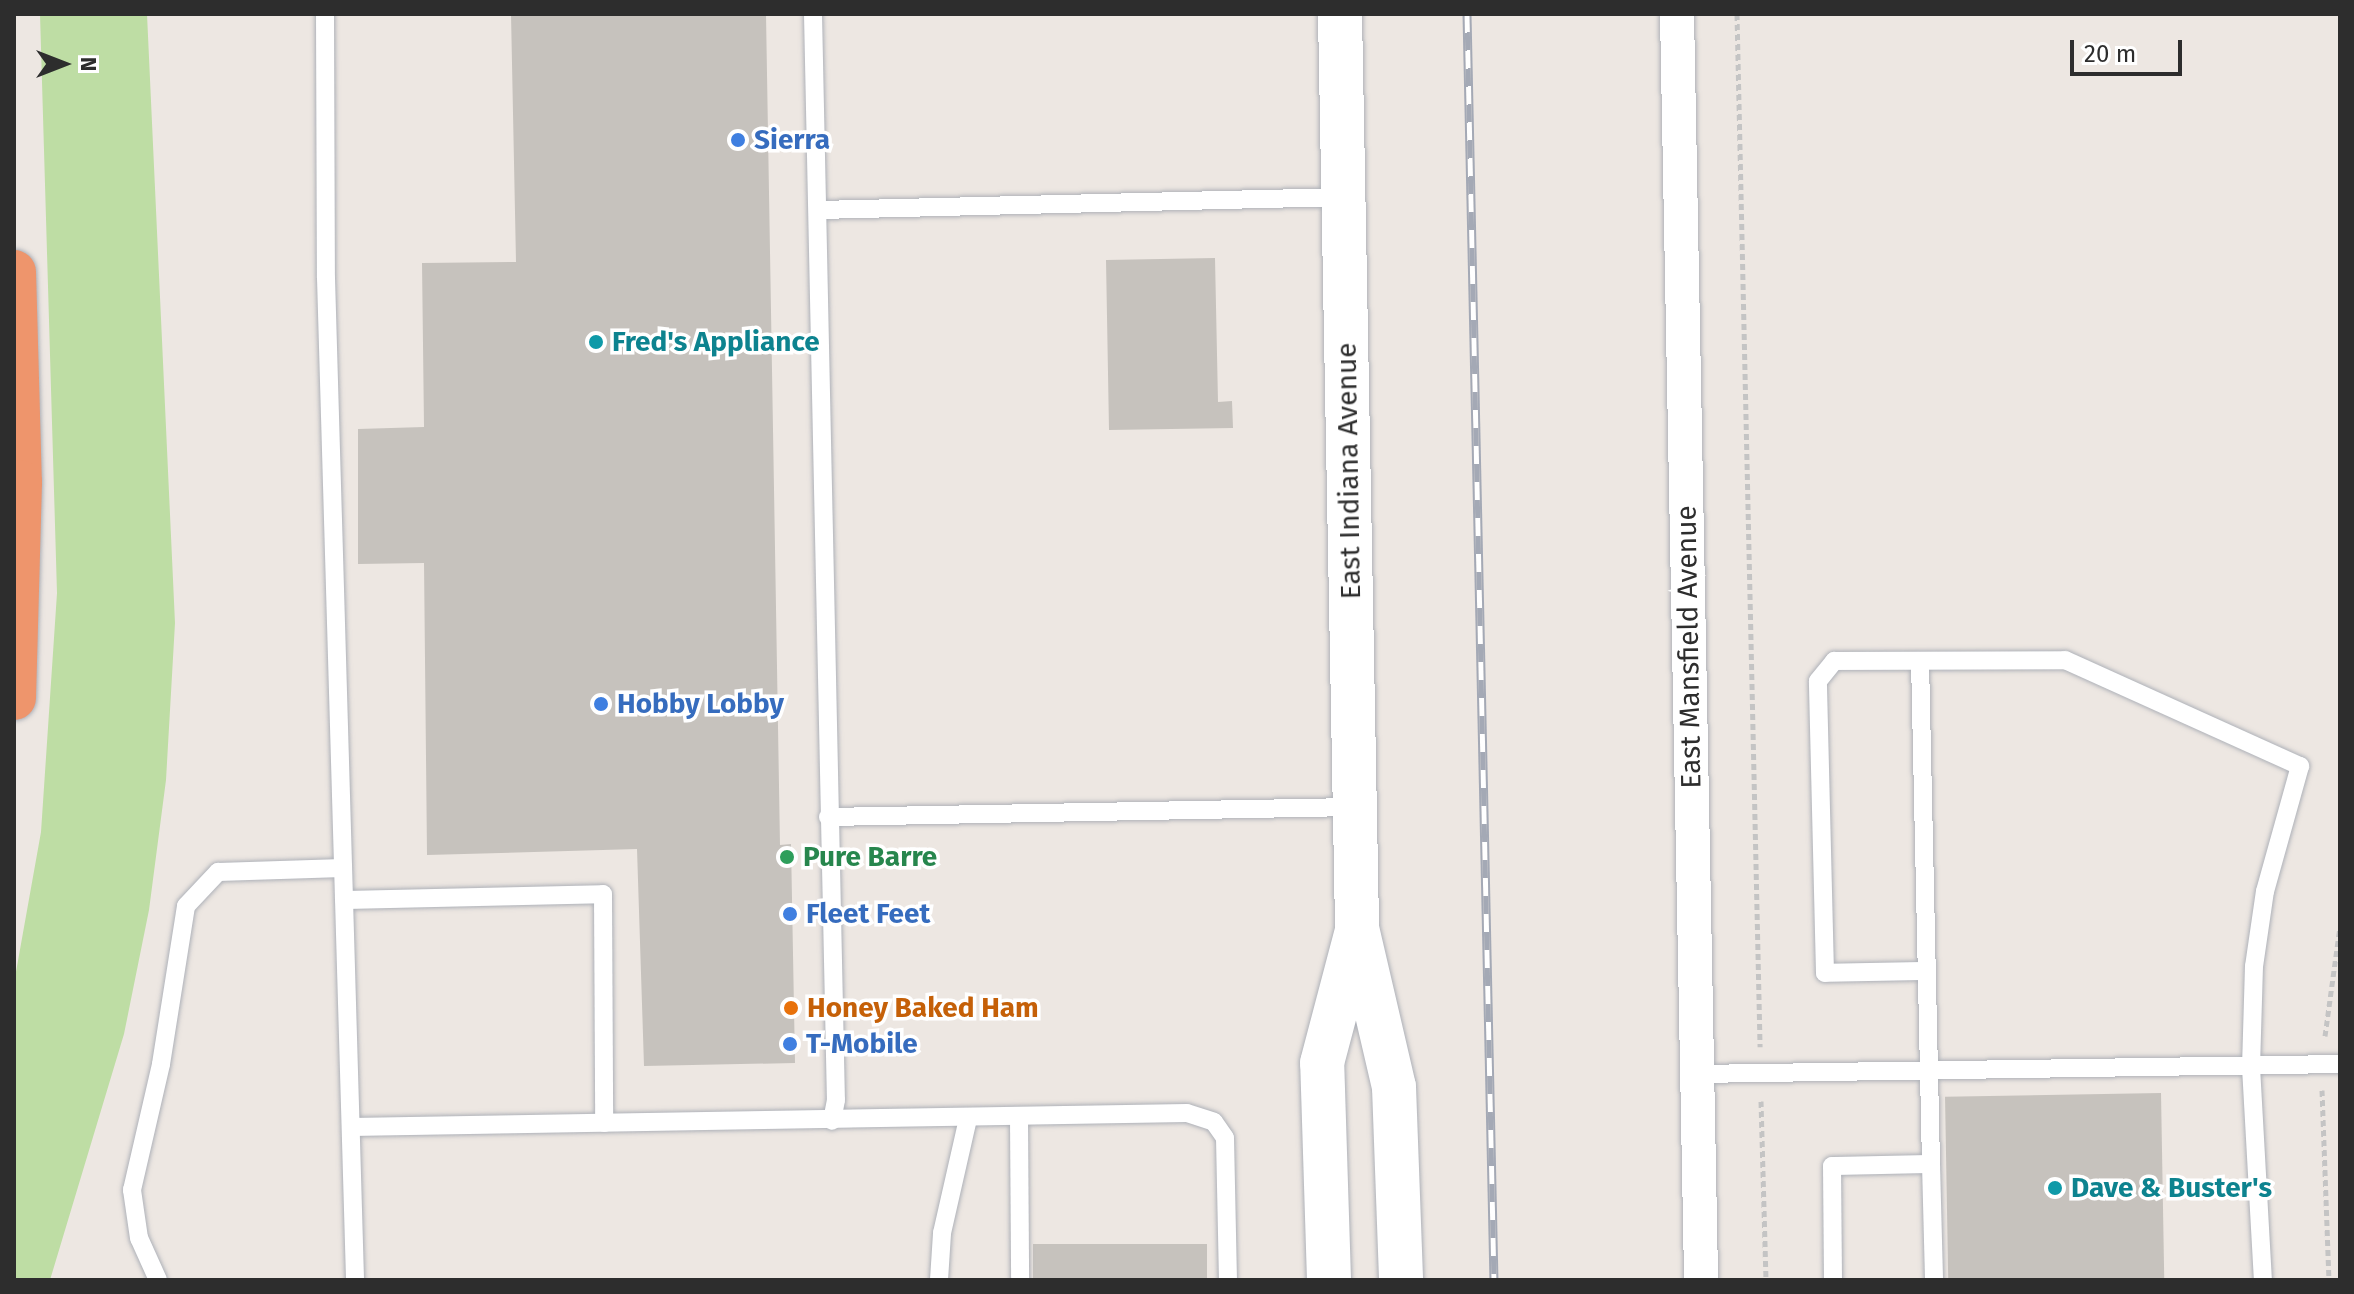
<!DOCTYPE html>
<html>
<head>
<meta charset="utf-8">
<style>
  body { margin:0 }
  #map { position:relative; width:2354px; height:1294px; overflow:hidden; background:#ede7e2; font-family:"Fira Sans",sans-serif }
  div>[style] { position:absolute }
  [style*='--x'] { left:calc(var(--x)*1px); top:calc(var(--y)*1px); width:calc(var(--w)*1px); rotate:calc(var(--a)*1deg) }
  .green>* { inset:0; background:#bedda4 }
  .building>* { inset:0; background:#c6c2bd; transform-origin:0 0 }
  .path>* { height:5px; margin-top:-2.5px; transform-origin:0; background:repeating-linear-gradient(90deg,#c4c4c4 0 6px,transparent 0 10px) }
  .roads { filter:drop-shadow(0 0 2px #aeb1b8) drop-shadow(0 0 2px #aeb1b8) }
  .lane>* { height:18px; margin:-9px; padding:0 9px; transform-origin:9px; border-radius:9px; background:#fff }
  .street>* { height:34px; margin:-17px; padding:0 17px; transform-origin:17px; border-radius:17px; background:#fff }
  .secondary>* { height:44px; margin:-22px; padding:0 22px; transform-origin:22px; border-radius:22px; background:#fff }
  .highway>* { height:44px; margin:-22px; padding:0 22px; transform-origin:22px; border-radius:22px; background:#ee956c }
  .rail>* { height:9px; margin-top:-4.5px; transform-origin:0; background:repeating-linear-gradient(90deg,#fff 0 18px,#a4a9b5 0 36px); box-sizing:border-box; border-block:2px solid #a4a9b5 }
  .dots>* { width:22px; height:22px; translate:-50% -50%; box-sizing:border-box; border:4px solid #fff; border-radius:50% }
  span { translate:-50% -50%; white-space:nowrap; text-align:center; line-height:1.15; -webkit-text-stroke:7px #fff; paint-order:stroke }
  .shop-label { font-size:28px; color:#366cbe; font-weight:700 }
  .left { translate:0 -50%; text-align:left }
  .culture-label { font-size:28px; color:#0d838f; font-weight:700 }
  .street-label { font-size:28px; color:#2d2d2d }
  .leisure-label { font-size:28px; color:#27864d; font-weight:700 }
  .food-label { font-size:28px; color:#c56008; font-weight:700 }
  .frame { position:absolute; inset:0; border:16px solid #2d2d2d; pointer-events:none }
  .north { position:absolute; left:24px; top:24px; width:80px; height:80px; -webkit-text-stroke:6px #fff; paint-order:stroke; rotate:90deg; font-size:22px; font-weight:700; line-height:32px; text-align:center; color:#2d2d2d }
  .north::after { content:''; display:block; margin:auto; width:28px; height:36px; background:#2d2d2d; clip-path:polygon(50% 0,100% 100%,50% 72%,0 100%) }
  .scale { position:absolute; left:2070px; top:40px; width:112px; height:36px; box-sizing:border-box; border:4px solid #2d2d2d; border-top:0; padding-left:10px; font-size:24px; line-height:28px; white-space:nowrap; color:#2d2d2d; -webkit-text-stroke:6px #fff; paint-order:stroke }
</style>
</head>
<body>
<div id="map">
  <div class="green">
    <i style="clip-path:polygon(40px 14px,147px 14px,175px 623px,166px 780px,149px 910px,124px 1034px,50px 1280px,14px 1280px,14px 983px,41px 832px,57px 593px)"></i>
  </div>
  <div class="building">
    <i style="clip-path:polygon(511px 14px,766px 14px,780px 845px,791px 844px,795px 1063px,644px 1066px,637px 849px,427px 855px,424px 563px,358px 564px,358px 429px,424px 427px,422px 263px,516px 262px)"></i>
    <i style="clip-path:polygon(1215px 258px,1218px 402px,1232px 401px,1233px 428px,1109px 430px,1106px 260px)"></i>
    <i style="left:2161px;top:1093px;width:187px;height:216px;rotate:89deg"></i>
    <i style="left:1207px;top:1244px;width:36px;height:174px;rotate:90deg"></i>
  </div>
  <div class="path">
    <i style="--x:1737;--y:14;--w:1033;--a:88.72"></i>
    <i style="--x:2325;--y:1036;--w:110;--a:-82.2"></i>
    <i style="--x:2322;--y:1090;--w:190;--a:87.9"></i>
    <i style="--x:1761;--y:1101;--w:179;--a:88.4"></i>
  </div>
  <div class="roads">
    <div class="lane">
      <i style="--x:325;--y:14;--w:264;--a:89.8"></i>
      <i style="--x:326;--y:278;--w:1002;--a:88.34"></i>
      <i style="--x:813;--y:14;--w:1086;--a:88.79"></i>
      <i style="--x:836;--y:1100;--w:21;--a:101"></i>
      <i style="--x:819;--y:210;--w:525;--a:-1.42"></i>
      <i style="--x:828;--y:817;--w:526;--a:-1.09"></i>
      <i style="--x:344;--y:900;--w:259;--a:-1.3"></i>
      <i style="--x:603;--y:894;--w:229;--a:89.7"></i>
      <i style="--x:1926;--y:971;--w:101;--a:178.9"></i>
      <i style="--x:1825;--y:973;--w:292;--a:-91.4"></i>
      <i style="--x:1818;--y:681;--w:26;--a:-51"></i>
      <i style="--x:1834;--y:661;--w:231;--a:-0.2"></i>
      <i style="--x:2065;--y:660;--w:258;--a:24.3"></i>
      <i style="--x:2300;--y:766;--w:130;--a:105.6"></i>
      <i style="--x:2265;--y:891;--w:76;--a:98.3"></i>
      <i style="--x:2254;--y:966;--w:101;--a:91.7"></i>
      <i style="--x:2251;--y:1067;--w:213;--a:86.8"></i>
      <i style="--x:1697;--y:1074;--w:643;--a:-0.89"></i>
      <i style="--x:1019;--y:1119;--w:161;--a:89.6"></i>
      <i style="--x:351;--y:1127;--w:836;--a:-0.96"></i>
      <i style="--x:1187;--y:1113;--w:28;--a:18"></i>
      <i style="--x:1214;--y:1122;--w:19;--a:55"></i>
      <i style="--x:1225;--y:1138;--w:142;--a:88.8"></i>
      <i style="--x:1931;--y:1164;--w:116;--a:88.5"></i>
      <i style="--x:158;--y:1280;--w:46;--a:-114.3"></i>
      <i style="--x:139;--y:1238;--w:49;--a:-98.3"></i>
      <i style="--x:132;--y:1190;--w:129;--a:-77"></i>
      <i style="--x:161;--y:1064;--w:160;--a:-81"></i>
      <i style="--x:186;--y:906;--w:47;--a:-46.7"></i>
      <i style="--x:218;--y:872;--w:125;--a:-1.8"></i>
      <i style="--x:939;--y:1280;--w:47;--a:-86.3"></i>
      <i style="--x:942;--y:1233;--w:117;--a:-77.2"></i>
      <i style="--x:1833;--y:1280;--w:114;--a:-90.5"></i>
      <i style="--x:1832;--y:1166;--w:99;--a:-1.2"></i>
      <i style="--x:1931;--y:1164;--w:503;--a:-91.25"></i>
    </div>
    <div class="street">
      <i style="--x:1677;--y:14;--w:1266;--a:88.91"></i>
    </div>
    <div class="secondary">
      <i style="--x:1340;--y:14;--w:914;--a:88.93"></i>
      <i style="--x:1357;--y:928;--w:163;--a:76.9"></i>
      <i style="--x:1394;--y:1087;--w:193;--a:87.9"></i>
      <i style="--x:1329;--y:1280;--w:217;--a:-91.8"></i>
      <i style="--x:1322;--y:1063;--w:133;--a:-75.2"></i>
    </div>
    <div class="highway">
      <i style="--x:14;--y:272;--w:210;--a:88.4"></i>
      <i style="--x:20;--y:482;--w:216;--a:91.6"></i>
    </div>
  </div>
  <div class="rail">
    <i style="--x:1467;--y:14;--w:1266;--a:88.78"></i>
  </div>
  <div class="dots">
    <i style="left:738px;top:140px;background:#3f7fe0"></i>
    <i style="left:596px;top:342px;background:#0f9aa8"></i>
    <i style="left:601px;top:704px;background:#3f7fe0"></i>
    <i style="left:787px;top:857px;background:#2e9e5b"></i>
    <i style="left:790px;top:914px;background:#3f7fe0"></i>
    <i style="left:791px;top:1008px;background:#e8710a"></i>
    <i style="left:790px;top:1044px;background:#3f7fe0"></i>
    <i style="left:2055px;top:1188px;background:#0f9aa8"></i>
  </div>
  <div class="shop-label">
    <span class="left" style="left:754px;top:140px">Sierra</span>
    <span class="left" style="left:617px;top:704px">Hobby Lobby</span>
    <span class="left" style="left:806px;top:914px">Fleet Feet</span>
    <span class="left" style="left:806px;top:1044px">T-Mobile</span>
  </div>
  <div class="culture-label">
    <span class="left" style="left:612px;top:342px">Fred's Appliance</span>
    <span class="left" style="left:2071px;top:1188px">Dave &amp; Buster's</span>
  </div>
  <div class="street-label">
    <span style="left:1349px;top:471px;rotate:-91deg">East Indiana Avenue</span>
    <span style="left:1689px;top:647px;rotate:-91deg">East Mansfield Avenue</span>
  </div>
  <div class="leisure-label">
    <span class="left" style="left:803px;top:857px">Pure Barre</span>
  </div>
  <div class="food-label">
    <span class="left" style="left:807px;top:1008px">Honey Baked Ham</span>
  </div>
  <div class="frame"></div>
  <div class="north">N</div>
  <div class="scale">20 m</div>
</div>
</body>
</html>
